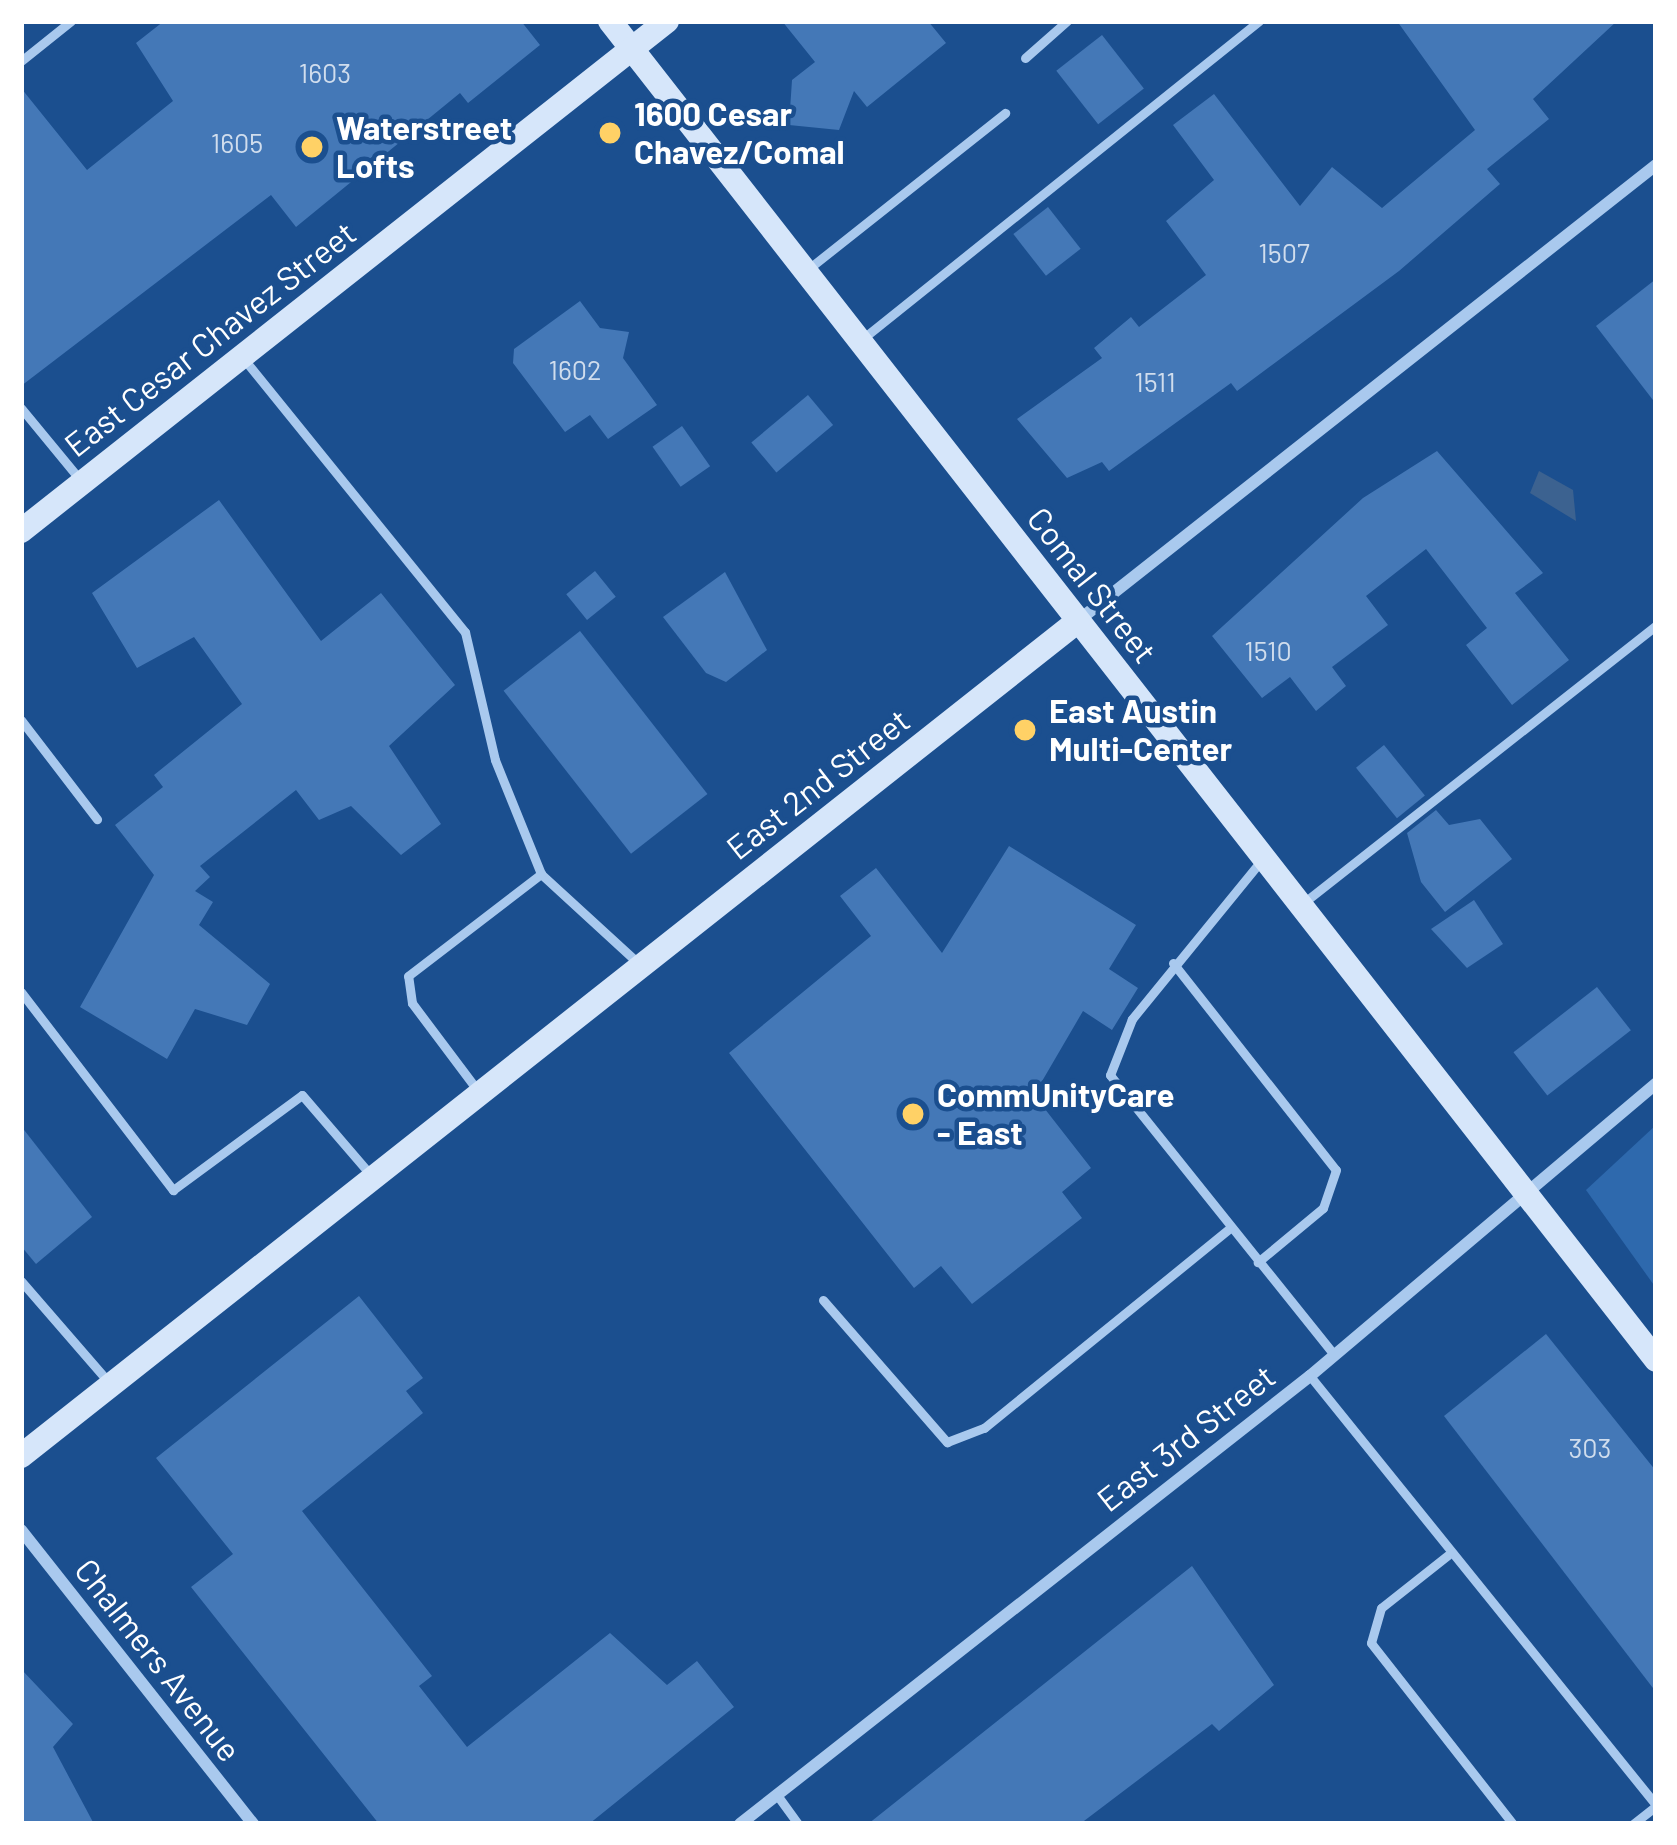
<!DOCTYPE html>
<html>
<head>
<meta charset="utf-8">
<style>
  body { margin:0 }
  #map { position:relative; width:1677px; height:1845px; overflow:hidden; background:#1b4f8f; font-family:Barlow,sans-serif }
  div>[style] { position:absolute }
  [style*='--x'] { left:calc(var(--x)*1px); top:calc(var(--y)*1px); width:calc(var(--w)*1px); rotate:calc(var(--a)*1deg) }
  .green>* { inset:0; background:#2e69ad }
  .water>* { inset:0; background:#3c6290 }
  .building>* { inset:0; background:#4478b7; transform-origin:0 0 }
  .lane>* { height:9px; margin:-4.5px; padding:0 4.5px; transform-origin:4.5px; border-radius:4.5px; background:#a9c9ee }
  .street>* { height:12px; margin:-6px; padding:0 6px; transform-origin:6px; border-radius:6px; background:#a9c9ee }
  .secondary>* { height:24px; margin:-12px; padding:0 12px; transform-origin:12px; border-radius:12px; background:#d6e6fa }
  .dots>* { width:33px; height:33px; translate:-50% -50%; box-sizing:border-box; border:6px solid #1b4f8f; border-radius:50% }
  span { translate:-50% -50%; white-space:nowrap; text-align:center; line-height:1.15; -webkit-text-stroke:9px #1b4f8f; paint-order:stroke }
  .number-label { font-size:27px; color:#d0dded }
  .number-label span { -webkit-text-stroke-width:0 }
  .poi-label { font-size:33px; color:#fff; font-weight:700 }
  .left { translate:0 -50%; text-align:left }
  .street-label { font-size:33px; color:#fff }
  .frame { position:absolute; inset:0; border:24px solid #fff; pointer-events:none }
</style>
</head>
<body>
<div id="map">
  <div class="green">
    <i style="clip-path:polygon(1656px 1125px,1656px 1288px,1586px 1190px)"></i>
  </div>
  <div class="water">
    <i style="clip-path:polygon(1539px 471px,1573px 490px,1576px 521px,1530px 493px)"></i>
  </div>
  <div class="building">
    <i style="clip-path:polygon(164px 21px,521px 21px,540px 45px,468px 103px,460px 93px,296px 227px,271px 195px,21px 386px,21px 88px,87px 170px,173px 101px,136px 43px)"></i>
    <i style="clip-path:polygon(782px 21px,928px 21px,946px 43px,867px 107px,854px 91px,839px 130px,789px 125px,792px 80px,815px 62px)"></i>
    <i style="clip-path:polygon(1397px 21px,1617px 21px,1533px 99px,1549px 119px,1487px 169px,1500px 184px,1399px 271px,1237px 391px,1231px 383px,1109px 471px,1102px 462px,1067px 478px,1017px 419px,1102px 358px,1094px 348px,1131px 317px,1139px 327px,1206px 275px,1166px 221px,1214px 180px,1173px 125px,1214px 94px,1300px 206px,1332px 167px,1382px 208px,1475px 130px)"></i>
    <i style="left:1102px;top:35px;width:68px;height:58px;rotate:52deg"></i>
    <i style="left:1048px;top:207px;width:53px;height:44px;rotate:52deg"></i>
    <i style="clip-path:polygon(1656px 279px,1656px 404px,1596px 326px)"></i>
    <i style="clip-path:polygon(580px 301px,600px 328px,629px 332px,623px 358px,657px 405px,608px 439px,590px 415px,565px 432px,513px 363px,514px 349px)"></i>
    <i style="left:808px;top:395px;width:39px;height:74px;rotate:50deg"></i>
    <i style="left:682px;top:426px;width:49px;height:36px;rotate:55deg"></i>
    <i style="clip-path:polygon(1437px 451px,1543px 573px,1515px 593px,1569px 660px,1512px 705px,1466px 645px,1487px 628px,1426px 549px,1366px 596px,1388px 625px,1332px 667px,1346px 686px,1316px 711px,1290px 677px,1262px 698px,1212px 636px,1363px 498px)"></i>
    <i style="clip-path:polygon(219px 500px,321px 641px,381px 593px,455px 685px,389px 746px,441px 824px,401px 855px,351px 806px,319px 820px,296px 790px,200px 866px,210px 877px,195px 891px,213px 902px,199px 925px,270px 984px,247px 1025px,195px 1009px,167px 1059px,80px 1007px,154px 875px,115px 825px,163px 787px,154px 775px,242px 704px,194px 637px,137px 668px,92px 593px)"></i>
    <i style="left:595px;top:571px;width:33px;height:37px;rotate:51deg"></i>
    <i style="clip-path:polygon(725px 572px,767px 650px,726px 682px,706px 673px,663px 617px)"></i>
    <i style="left:580px;top:631px;width:207px;height:97px;rotate:52deg"></i>
    <i style="left:1384px;top:745px;width:65px;height:36px;rotate:51deg"></i>
    <i style="clip-path:polygon(1436px 810px,1449px 825px,1480px 819px,1512px 859px,1445px 912px,1421px 882px,1407px 833px)"></i>
    <i style="clip-path:polygon(1009px 846px,1136px 925px,1109px 969px,1138px 988px,1112px 1030px,1083px 1011px,1034px 1095px,1091px 1168px,1062px 1192px,1082px 1218px,972px 1304px,941px 1266px,914px 1288px,729px 1053px,871px 936px,840px 896px,876px 868px,942px 953px)"></i>
    <i style="clip-path:polygon(1474px 900px,1503px 944px,1467px 968px,1431px 929px)"></i>
    <i style="left:1597px;top:987px;width:55px;height:106px;rotate:52deg"></i>
    <i style="clip-path:polygon(21px 1126px,92px 1217px,36px 1264px,21px 1246px)"></i>
    <i style="clip-path:polygon(359px 1296px,423px 1378px,406px 1391px,423px 1413px,302px 1511px,432px 1676px,419px 1686px,467px 1747px,610px 1633px,667px 1685px,697px 1661px,734px 1707px,589px 1824px,379px 1824px,191px 1587px,233px 1554px,156px 1458px)"></i>
    <i style="clip-path:polygon(1546px 1334px,1656px 1471px,1656px 1692px,1444px 1416px)"></i>
    <i style="clip-path:polygon(1192px 1566px,1274px 1685px,1219px 1731px,1212px 1724px,1080px 1824px,868px 1824px)"></i>
    <i style="clip-path:polygon(21px 1669px,73px 1724px,53px 1747px,94px 1824px,21px 1824px)"></i>
  </div>
  <div class="lane">
    <i style="--x:1025;--y:58;--w:56;--a:-41.4"></i>
    <i style="--x:21;--y:61;--w:64;--a:-38.7"></i>
    <i style="--x:807;--y:270;--w:253;--a:-38.4"></i>
    <i style="--x:861;--y:340;--w:510;--a:-38.71"></i>
    <i style="--x:243;--y:358;--w:353;--a:51"></i>
    <i style="--x:465;--y:632;--w:131;--a:76.8"></i>
    <i style="--x:495;--y:760;--w:123;--a:68"></i>
    <i style="--x:541;--y:874;--w:130;--a:42.5"></i>
    <i style="--x:21;--y:408;--w:96;--a:50.5"></i>
    <i style="--x:21;--y:720;--w:125;--a:52.5"></i>
    <i style="--x:1260;--y:862;--w:203;--a:129.2"></i>
    <i style="--x:1132;--y:1019;--w:60;--a:111.4"></i>
    <i style="--x:1110;--y:1075;--w:359;--a:51.3"></i>
    <i style="--x:1302;--y:904;--w:451;--a:-38.2"></i>
    <i style="--x:1173;--y:963;--w:263;--a:51.8"></i>
    <i style="--x:1336;--y:1170;--w:40;--a:108.9"></i>
    <i style="--x:1323;--y:1208;--w:85;--a:140.3"></i>
    <i style="--x:21;--y:992;--w:250;--a:52.5"></i>
    <i style="--x:173;--y:1190;--w:160;--a:-36.4"></i>
    <i style="--x:302;--y:1095;--w:104;--a:49.3"></i>
    <i style="--x:478;--y:1091;--w:110;--a:-126.9"></i>
    <i style="--x:412;--y:1003;--w:27;--a:-98"></i>
    <i style="--x:408;--y:976;--w:168;--a:-37.5"></i>
    <i style="--x:21;--y:1281;--w:138;--a:49.1"></i>
    <i style="--x:823;--y:1300;--w:189;--a:48.9"></i>
    <i style="--x:947;--y:1442;--w:40;--a:-21"></i>
    <i style="--x:984;--y:1428;--w:317;--a:-39.1"></i>
    <i style="--x:1310;--y:1376;--w:551;--a:51.11"></i>
    <i style="--x:1448;--y:1555;--w:85;--a:141.7"></i>
    <i style="--x:1381;--y:1608;--w:36;--a:106"></i>
    <i style="--x:1371;--y:1643;--w:230;--a:51.9"></i>
    <i style="--x:777;--y:1795;--w:36;--a:54"></i>
    <i style="--x:1633;--y:1824;--w:29;--a:-38"></i>
  </div>
  <div class="street">
    <i style="--x:1079;--y:620;--w:735;--a:-38.26"></i>
    <i style="--x:21;--y:1530;--w:375;--a:51.7"></i>
    <i style="--x:740;--y:1824;--w:725;--a:-38.17"></i>
    <i style="--x:1310;--y:1376;--w:453;--a:-40.2"></i>
  </div>
  <div class="secondary">
    <i style="--x:610;--y:21;--w:1699;--a:52"></i>
    <i style="--x:21;--y:531;--w:823;--a:-38.29"></i>
    <i style="--x:21;--y:1456;--w:1347;--a:-38.31"></i>
  </div>
  <div class="dots">
    <i style="left:610px;top:133px;background:#ffd166"></i>
    <i style="left:312px;top:147px;background:#ffd166"></i>
    <i style="left:1025px;top:730px;background:#ffd166"></i>
    <i style="left:913px;top:1114px;background:#ffd166"></i>
  </div>
  <div class="number-label">
    <span style="left:325px;top:73px">1603</span>
    <span style="left:237px;top:143px">1605</span>
    <span style="left:1284px;top:253px">1507</span>
    <span style="left:575px;top:370px">1602</span>
    <span style="left:1155px;top:382px">1511</span>
    <span style="left:1268px;top:651px">1510</span>
    <span style="left:1590px;top:1448px">303</span>
  </div>
  <div class="poi-label">
    <span class="left" style="left:634px;top:133px">1600 Cesar<br>Chavez/Comal</span>
    <span class="left" style="left:336px;top:147px">Waterstreet<br>Lofts</span>
    <span class="left" style="left:1049px;top:730px">East Austin<br>Multi-Center</span>
    <span class="left" style="left:937px;top:1114px">CommUnityCare<br>- East</span>
  </div>
  <div class="street-label">
    <span style="left:210px;top:339px;rotate:-38deg">East Cesar Chavez Street</span>
    <span style="left:1092px;top:585px;rotate:52deg">Comal Street</span>
    <span style="left:818px;top:784px;rotate:-38deg">East 2nd Street</span>
    <span style="left:1186px;top:1438px;rotate:-38deg">East 3rd Street</span>
    <span style="left:158px;top:1660px;rotate:52deg">Chalmers Avenue</span>
  </div>
  <div class="frame"></div>
</div>
</body>
</html>
